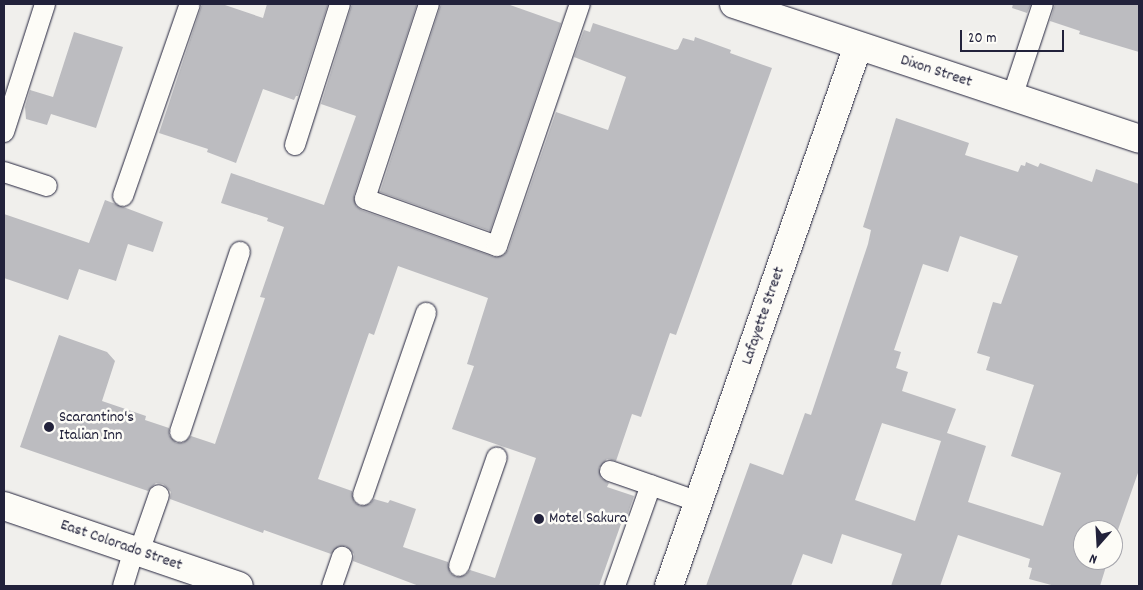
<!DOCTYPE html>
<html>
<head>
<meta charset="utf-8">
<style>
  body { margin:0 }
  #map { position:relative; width:1143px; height:590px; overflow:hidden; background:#f0efec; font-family:Dekko,sans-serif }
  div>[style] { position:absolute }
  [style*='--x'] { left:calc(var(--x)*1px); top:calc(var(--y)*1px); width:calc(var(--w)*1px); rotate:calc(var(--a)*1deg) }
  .building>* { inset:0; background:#bcbcc0 }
  .roads { filter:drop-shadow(0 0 1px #22223b) drop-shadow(0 0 1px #22223b) }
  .lane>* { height:20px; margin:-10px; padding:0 10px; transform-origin:10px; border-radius:10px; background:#fdfcf7 }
  .street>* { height:28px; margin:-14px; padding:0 14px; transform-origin:14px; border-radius:14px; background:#fdfcf7 }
  .primary>* { height:28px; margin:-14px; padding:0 14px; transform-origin:14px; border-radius:14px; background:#fdfcf7 }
  .dots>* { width:14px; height:14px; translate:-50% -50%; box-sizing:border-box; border:2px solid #fdfcf7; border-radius:50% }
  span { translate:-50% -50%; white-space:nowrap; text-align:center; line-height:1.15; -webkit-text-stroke:5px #fdfcf7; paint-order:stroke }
  .street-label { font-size:16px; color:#22223b }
  .poi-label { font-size:16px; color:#22223b }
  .left { translate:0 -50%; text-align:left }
  .frame { position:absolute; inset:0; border:5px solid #22223b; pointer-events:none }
  .north { position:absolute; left:1073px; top:520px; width:50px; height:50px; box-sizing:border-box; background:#fdfcf7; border:1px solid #a5a5ac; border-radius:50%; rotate:199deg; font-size:14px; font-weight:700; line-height:20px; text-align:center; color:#22223b }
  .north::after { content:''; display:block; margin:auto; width:18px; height:22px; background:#22223b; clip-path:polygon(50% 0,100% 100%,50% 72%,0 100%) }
  .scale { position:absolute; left:960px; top:30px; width:104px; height:22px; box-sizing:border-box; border:2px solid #22223b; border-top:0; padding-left:6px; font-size:15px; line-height:18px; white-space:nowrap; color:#22223b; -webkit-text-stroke:4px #fdfcf7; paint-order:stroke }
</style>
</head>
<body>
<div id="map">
  <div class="building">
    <i style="clip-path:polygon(202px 4px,222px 4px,263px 18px,267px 4px,328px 4px,298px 96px,296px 96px,294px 100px,263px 89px,236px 163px,207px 152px,208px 149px,159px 133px)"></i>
    <i style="clip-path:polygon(evenodd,352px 4px,417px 4px,354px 195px,356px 206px,361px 210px,494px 257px,504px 255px,508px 250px,556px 112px,608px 130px,626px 77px,574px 57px,584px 30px,590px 32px,593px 23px,675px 50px,678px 49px,683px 38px,694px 41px,695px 37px,731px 50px,730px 53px,772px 68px,676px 335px,670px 333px,641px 417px,632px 414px,616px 461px,607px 459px,599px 468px,601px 478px,609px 483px,607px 487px,634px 496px,625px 522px,622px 521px,599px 586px,419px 586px,353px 561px,354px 554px,346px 546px,339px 546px,331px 554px,264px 530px,263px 533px,170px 499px,171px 492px,163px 484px,156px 483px,148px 491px,20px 447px,59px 335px,107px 352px,115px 361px,102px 401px,146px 416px,145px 420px,169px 428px,169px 435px,176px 443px,183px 443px,191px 436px,215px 444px,265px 298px,260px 297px,284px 227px,267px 221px,268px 218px,221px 203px,231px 173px,324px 205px,356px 116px,321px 104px,352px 4px,398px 266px,488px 298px,467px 364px,474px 366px,452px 429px,536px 458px,495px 578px,470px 570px,466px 575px,456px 577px,450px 573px,448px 562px,403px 547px,416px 509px,390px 500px,388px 503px,374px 499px,370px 504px,360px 506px,354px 502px,352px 491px,318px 479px,369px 333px,374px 335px,398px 266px)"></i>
    <i style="clip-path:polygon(441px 4px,507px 4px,561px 23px,490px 231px,380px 192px)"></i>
    <i style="clip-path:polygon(1013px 4px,1031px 4px,1027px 13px,1012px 8px)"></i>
    <i style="clip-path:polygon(1055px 4px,1139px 4px,1139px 52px,1079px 34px,1080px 31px,1050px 21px)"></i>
    <i style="clip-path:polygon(74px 32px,123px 47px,96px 128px,51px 114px,47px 125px,26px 119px,25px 107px,30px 90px,53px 97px)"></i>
    <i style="clip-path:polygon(evenodd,896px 118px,969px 143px,965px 155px,1018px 172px,1021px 165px,1025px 166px,1026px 162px,1038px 167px,1040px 163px,1092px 182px,1096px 169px,1139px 184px,1139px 470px,1113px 544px,1113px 530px,1083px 530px,1083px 560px,1108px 560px,1100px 586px,1055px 586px,1029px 579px,1032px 568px,1028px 567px,1030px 559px,958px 535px,940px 586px,891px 586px,902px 554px,842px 534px,832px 564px,803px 554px,791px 586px,706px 586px,750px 463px,783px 475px,805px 413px,811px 415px,868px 244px,871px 230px,863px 227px,896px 118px,960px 236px,1018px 256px,1001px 304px,993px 302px,977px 353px,990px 357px,986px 370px,1034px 385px,1011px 456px,1061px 473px,1043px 526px,968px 502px,986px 446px,947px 433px,956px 409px,902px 391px,908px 372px,896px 368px,901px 352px,894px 350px,923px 264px,948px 272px,960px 236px,896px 118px,882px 423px,941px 441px,915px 521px,855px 500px,882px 423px)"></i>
    <i style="clip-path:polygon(105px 200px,163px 222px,153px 252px,128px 244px,116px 281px,79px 269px,68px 300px,4px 278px,4px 214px,89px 243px)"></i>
  </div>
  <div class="roads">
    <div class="lane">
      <i style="--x:429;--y:4;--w:205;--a:108.2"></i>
      <i style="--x:365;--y:199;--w:140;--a:19.6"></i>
      <i style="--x:497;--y:246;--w:256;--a:-71.1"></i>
      <i style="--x:1012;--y:97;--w:98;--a:-71.6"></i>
      <i style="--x:4;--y:132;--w:134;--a:-72.2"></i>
      <i style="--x:295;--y:145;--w:148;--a:-72.3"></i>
      <i style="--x:4;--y:172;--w:45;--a:18"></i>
      <i style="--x:123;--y:196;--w:203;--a:-70.8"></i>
      <i style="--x:180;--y:432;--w:190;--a:-71.6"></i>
      <i style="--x:610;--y:471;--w:94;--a:19.2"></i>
      <i style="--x:363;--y:495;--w:193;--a:-70.9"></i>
      <i style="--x:139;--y:552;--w:60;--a:-70.7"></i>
      <i style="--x:459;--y:566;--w:115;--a:-70.8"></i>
      <i style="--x:123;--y:586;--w:38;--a:-73"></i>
      <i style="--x:332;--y:586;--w:31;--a:-71"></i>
      <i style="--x:615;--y:586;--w:107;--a:-70.4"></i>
    </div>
    <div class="street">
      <i style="--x:734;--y:4;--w:427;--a:18.4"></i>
      <i style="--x:669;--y:586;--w:572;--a:-70.71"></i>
    </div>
    <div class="primary">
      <i style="--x:4;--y:506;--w:248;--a:18.8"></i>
    </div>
  </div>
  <div class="dots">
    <i style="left:49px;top:427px;background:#22223b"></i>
    <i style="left:539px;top:519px;background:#22223b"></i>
  </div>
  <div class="street-label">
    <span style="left:936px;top:72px;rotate:18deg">Dixon Street</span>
    <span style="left:764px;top:316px;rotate:-71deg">Lafayette Street</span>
    <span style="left:121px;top:546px;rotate:19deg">East Colorado Street</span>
  </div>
  <div class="poi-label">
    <span class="left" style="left:59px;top:427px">Scarantino's<br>Italian Inn</span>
    <span class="left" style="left:549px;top:519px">Motel Sakura</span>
  </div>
  <div class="frame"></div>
  <div class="north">N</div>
  <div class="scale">20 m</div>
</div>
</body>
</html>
